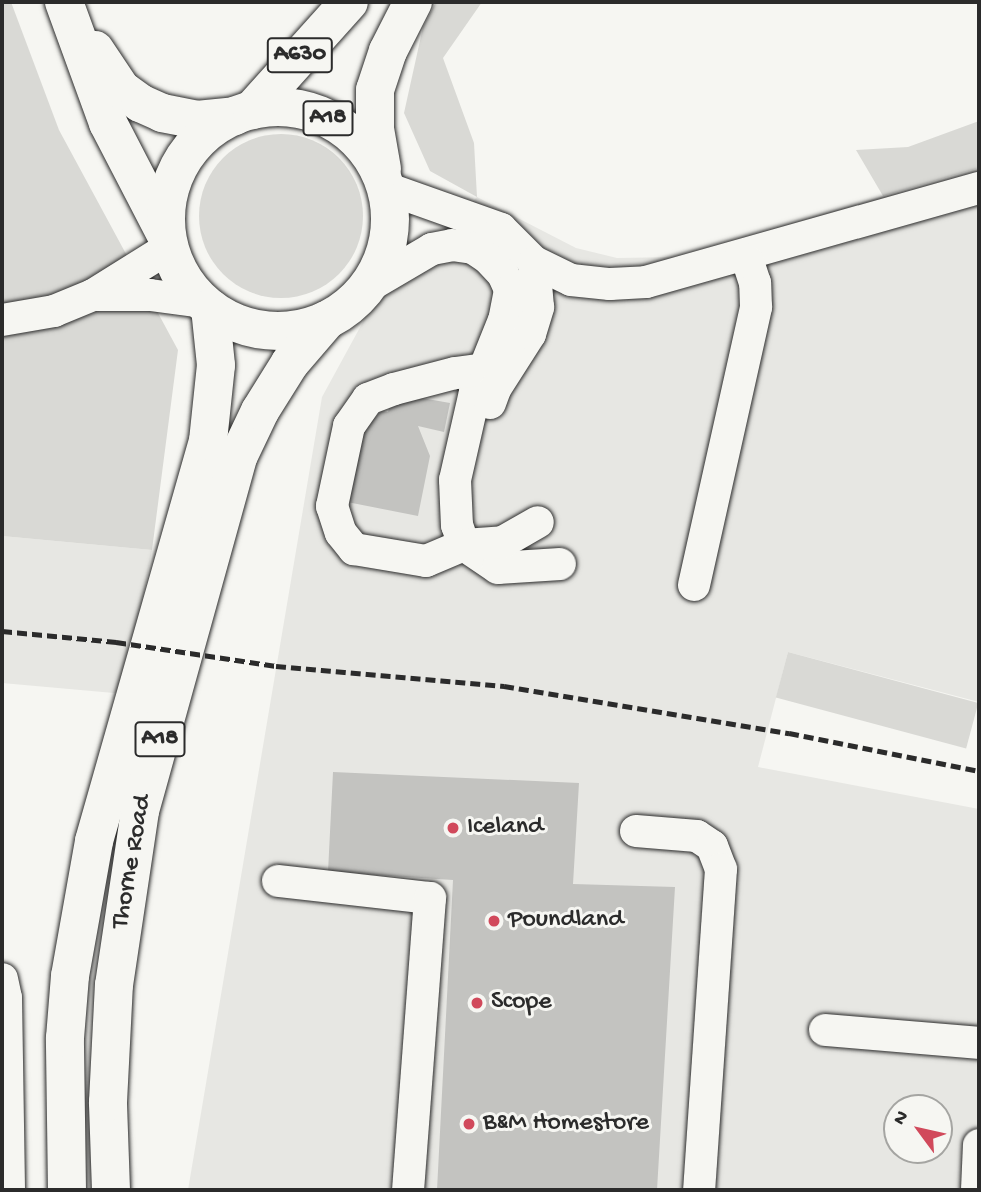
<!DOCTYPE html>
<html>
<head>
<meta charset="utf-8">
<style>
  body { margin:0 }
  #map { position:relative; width:981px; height:1192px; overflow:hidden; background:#f6f6f2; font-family:"Gochi Hand",sans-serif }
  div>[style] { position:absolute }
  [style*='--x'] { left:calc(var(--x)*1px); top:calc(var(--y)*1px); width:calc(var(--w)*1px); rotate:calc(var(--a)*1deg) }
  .built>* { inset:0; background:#e7e7e3 }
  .green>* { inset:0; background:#d9d9d5; transform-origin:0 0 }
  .round { border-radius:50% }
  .building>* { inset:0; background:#c3c3c0 }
  .roads { filter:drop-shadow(0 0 2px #2b2b2b) drop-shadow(0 0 2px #2b2b2b) }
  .minor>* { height:32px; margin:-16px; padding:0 16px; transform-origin:16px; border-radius:16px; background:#f6f6f2 }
  .major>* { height:38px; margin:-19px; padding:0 19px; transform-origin:19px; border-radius:19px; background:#f6f6f2 }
  .highway>* { height:38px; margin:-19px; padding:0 19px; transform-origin:19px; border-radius:19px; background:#f6f6f2 }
  .highway>.ring { margin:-19px; padding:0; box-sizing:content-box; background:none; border:38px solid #f6f6f2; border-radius:50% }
  .rail>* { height:5px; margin-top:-2.5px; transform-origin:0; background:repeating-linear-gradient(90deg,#2b2b2b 0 10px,transparent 0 15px) }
  .dots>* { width:19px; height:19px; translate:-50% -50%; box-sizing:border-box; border:4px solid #f6f6f2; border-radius:50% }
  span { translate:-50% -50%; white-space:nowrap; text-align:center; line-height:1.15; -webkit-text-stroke:6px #f6f6f2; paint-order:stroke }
  .shield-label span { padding:2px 5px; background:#f6f6f2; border:2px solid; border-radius:5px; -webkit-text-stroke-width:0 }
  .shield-label { font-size:24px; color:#2b2b2b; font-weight:700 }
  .poi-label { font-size:26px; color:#2b2b2b }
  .left { translate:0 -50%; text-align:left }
  .street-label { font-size:26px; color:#2b2b2b }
  .frame { position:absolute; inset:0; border:4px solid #2b2b2b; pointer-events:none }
  .north { position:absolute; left:883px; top:1094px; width:70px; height:70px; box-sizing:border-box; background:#f6f6f2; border:2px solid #a5a5a2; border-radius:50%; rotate:303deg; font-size:19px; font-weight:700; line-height:28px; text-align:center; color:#2b2b2b }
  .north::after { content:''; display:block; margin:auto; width:24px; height:32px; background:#d1495b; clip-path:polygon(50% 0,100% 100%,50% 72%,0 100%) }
</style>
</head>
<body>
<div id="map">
  <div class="built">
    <i style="clip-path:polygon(evenodd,979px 168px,979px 702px,788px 652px,758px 767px,979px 809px,979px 1190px,188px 1190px,322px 397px,370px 309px,477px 197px,576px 248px,617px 258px,676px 257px,979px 168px,897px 1108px,939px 1108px,939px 1150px,897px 1150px,897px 1108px)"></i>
    <i style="clip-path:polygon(2px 536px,152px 550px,125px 694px,2px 683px)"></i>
  </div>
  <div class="green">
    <i style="clip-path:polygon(2px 2px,11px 2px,59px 130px,178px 350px,152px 550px,2px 536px)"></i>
    <i style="clip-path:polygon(436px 2px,482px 2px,443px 58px,474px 143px,477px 197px,430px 171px,404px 113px,423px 27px)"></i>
    <i style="clip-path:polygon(979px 121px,979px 168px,883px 196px,856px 150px,908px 147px)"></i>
    <i class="round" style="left:199px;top:134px;width:164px;height:164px"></i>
    <i style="left:788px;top:652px;width:197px;height:47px;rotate:15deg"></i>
  </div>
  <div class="building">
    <i style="clip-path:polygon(416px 397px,450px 403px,444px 432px,418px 426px,430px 456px,418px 516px,337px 500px,350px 441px,382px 411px,388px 412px,392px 398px)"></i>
    <i style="clip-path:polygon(333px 772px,579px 783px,573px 884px,675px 887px,657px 1190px,437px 1190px,453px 880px,328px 872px)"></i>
  </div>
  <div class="roads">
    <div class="minor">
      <i style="--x:386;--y:188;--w:122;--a:19.6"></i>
      <i style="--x:501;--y:229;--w:47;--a:45"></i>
      <i style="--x:534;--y:262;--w:41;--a:25.9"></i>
      <i style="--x:571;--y:280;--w:39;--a:6"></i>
      <i style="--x:610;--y:284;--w:36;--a:-3"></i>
      <i style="--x:646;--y:282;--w:346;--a:-15.8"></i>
      <i style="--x:369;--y:286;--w:73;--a:-30.4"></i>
      <i style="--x:432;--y:249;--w:20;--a:-11"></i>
      <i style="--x:452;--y:245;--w:21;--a:8"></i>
      <i style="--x:473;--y:248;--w:18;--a:34"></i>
      <i style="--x:488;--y:258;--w:22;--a:47"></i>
      <i style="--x:503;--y:274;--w:17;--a:66"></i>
      <i style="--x:510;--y:290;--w:31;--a:101"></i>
      <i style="--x:504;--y:320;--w:78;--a:111.9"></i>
      <i style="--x:475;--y:392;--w:90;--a:102.8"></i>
      <i style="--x:455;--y:480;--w:45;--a:87.5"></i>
      <i style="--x:457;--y:525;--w:21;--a:71"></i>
      <i style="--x:464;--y:545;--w:41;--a:34.1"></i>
      <i style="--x:498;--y:568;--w:62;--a:-3.7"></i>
      <i style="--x:93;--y:295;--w:57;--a:0"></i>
      <i style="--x:150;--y:295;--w:53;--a:7.5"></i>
      <i style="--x:2;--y:320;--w:53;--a:-9.8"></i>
      <i style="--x:54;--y:311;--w:42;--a:-22.3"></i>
      <i style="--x:93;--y:295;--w:91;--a:-31.9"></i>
      <i style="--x:485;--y:369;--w:30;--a:172"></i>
      <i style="--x:455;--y:373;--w:63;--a:165.3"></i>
      <i style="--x:394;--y:389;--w:28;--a:159"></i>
      <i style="--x:368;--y:399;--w:33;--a:125"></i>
      <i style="--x:349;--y:426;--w:82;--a:102"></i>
      <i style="--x:332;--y:506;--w:28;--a:72"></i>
      <i style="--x:341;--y:533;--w:21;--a:51"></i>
      <i style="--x:354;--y:549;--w:73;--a:9.5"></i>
      <i style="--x:426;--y:561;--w:41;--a:-22.8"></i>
      <i style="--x:464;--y:545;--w:39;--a:-4"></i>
      <i style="--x:503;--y:542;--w:40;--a:-29.7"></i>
      <i style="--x:490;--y:403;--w:15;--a:-70"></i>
      <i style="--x:495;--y:389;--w:65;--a:-57.5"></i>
      <i style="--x:530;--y:334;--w:28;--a:-73"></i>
      <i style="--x:538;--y:307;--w:45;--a:-95.1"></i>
      <i style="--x:694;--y:585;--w:285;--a:-77.4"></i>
      <i style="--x:756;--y:307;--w:24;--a:-92"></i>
      <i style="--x:755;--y:283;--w:22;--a:-108"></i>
      <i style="--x:748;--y:262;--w:9;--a:-148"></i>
      <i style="--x:636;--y:831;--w:61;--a:4.7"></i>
      <i style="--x:697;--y:836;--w:18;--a:34"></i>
      <i style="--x:712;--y:846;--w:25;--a:69"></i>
      <i style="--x:721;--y:869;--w:322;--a:93.9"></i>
      <i style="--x:278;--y:881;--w:153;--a:6.4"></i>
      <i style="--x:430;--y:898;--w:293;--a:94.3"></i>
      <i style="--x:2;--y:979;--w:19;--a:78"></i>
      <i style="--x:6;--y:998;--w:192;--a:89.1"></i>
      <i style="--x:825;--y:1030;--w:155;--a:4.8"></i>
      <i style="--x:977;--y:1190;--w:45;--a:-87.5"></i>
    </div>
    <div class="major">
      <i style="--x:64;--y:2;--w:129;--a:70"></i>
      <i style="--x:108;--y:123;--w:128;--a:62.6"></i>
      <i style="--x:95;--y:50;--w:47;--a:56.3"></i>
      <i style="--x:121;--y:89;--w:24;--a:36"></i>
      <i style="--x:140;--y:103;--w:24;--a:24"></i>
      <i style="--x:162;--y:113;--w:36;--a:11"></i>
      <i style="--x:197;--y:120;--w:38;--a:-6"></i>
    </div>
    <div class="highway">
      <i class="ring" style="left:166px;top:107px;width:186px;height:186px"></i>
      <i style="--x:252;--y:110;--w:145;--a:-48.1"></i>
      <i style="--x:382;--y:169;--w:41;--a:-99.9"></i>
      <i style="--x:375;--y:129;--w:39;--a:-90"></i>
      <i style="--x:375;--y:90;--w:41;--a:-71.6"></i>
      <i style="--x:388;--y:51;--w:55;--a:-63"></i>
      <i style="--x:67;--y:1190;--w:152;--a:-90.8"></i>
      <i style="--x:65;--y:1038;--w:62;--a:-85.4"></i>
      <i style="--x:70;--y:976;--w:137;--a:-79.9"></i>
      <i style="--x:94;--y:841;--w:416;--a:-74.1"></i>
      <i style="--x:208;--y:441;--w:76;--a:-84"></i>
      <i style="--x:216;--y:365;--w:57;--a:-96"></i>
      <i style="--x:111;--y:1190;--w:88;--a:-92"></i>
      <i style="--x:108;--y:1102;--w:117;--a:-87.1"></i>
      <i style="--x:114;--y:985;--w:176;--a:-81.5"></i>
      <i style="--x:140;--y:811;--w:370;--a:-74.5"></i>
      <i style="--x:239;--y:455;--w:49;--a:-64.5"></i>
      <i style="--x:260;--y:411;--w:57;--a:-58"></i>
      <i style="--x:290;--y:363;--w:57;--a:-49.3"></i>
    </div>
  </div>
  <div class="rail">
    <i style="--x:2;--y:631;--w:115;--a:5.5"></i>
    <i style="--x:116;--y:642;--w:162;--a:8.5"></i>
    <i style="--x:276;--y:666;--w:229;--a:5"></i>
    <i style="--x:504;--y:686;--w:289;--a:9.4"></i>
    <i style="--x:789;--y:733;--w:194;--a:11.3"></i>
  </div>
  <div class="dots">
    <i style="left:453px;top:828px;background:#d1495b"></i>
    <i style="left:494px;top:921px;background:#d1495b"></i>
    <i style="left:477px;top:1003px;background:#d1495b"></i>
    <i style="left:469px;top:1124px;background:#d1495b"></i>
  </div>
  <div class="shield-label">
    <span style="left:300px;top:55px">A630</span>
    <span style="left:328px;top:118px">A18</span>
    <span style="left:160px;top:739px">A18</span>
  </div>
  <div class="poi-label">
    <span class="left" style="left:467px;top:828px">Iceland</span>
    <span class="left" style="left:508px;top:921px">Poundland</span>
    <span class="left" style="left:491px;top:1003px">Scope</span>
    <span class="left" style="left:483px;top:1124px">B&amp;M Homestore</span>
  </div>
  <div class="street-label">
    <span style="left:133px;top:862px;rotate:-80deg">Thorne Road</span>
  </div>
  <div class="frame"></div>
  <div class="north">N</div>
</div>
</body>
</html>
